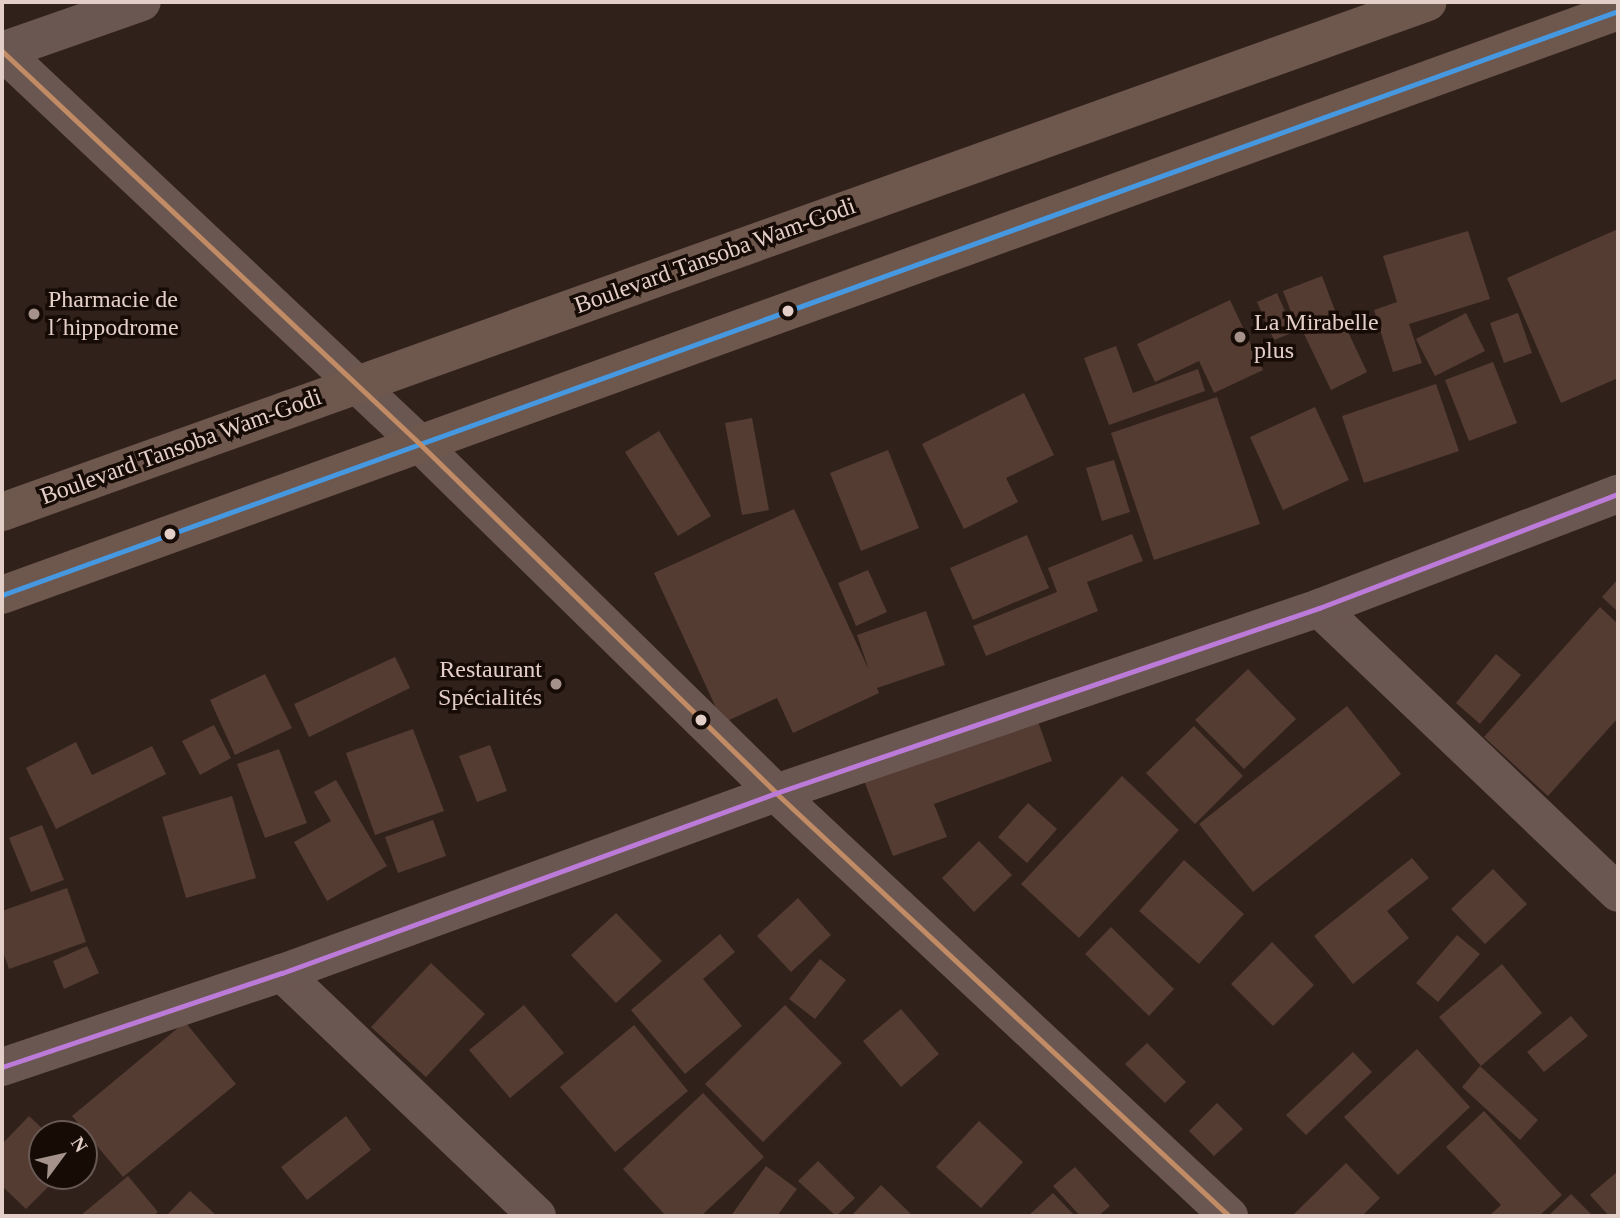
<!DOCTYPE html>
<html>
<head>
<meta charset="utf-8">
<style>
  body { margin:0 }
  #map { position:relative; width:1620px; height:1218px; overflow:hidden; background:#30211b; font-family:"Times New Roman",serif }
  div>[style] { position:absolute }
  .building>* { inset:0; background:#543c32 }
  .minor>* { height:38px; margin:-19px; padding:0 19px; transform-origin:19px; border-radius:19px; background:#6b5751 }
  .primary>* { height:38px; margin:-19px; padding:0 19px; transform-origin:19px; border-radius:19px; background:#6e574d }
  .bus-1>* { height:5px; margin:-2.5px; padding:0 2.5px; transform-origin:2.5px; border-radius:2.5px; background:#4699e1 }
  .bus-2>* { height:5px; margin:-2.5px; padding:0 2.5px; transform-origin:2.5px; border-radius:2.5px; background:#c18c65 }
  .bus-3>* { height:5px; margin:-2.5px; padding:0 2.5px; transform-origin:2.5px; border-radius:2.5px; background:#bd7bd9 }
  .dots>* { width:19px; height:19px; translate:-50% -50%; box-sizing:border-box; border:4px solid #170b06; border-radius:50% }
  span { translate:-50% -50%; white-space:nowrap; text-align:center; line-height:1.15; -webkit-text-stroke:7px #170b06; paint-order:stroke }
  .street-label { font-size:24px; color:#e3cfc8 }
  .poi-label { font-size:24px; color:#e3cfc8 }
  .left { translate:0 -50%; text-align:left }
  .right { translate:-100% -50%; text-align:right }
  .frame { position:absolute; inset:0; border:4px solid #e3cfc8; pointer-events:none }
  .north { position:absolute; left:28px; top:1120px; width:70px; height:70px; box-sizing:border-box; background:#170b06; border:2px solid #695954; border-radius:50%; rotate:57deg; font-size:19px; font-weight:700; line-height:28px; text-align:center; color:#e3cfc8 }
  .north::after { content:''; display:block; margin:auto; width:24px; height:32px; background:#a4928b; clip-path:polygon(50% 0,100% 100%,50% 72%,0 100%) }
</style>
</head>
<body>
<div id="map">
  <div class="building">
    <i style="clip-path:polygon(1618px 229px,1618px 378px,1561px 403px,1507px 278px)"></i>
    <i style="clip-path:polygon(1468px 231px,1490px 299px,1409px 324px,1422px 363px,1393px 372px,1374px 310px,1397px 302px,1383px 256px)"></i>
    <i style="clip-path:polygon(1322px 276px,1337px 316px,1298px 330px,1283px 291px)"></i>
    <i style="clip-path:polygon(1277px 293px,1294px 332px,1274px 340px,1257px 302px)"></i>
    <i style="clip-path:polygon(1230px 300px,1263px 370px,1214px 393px,1199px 361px,1155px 382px,1137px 344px)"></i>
    <i style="clip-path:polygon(1466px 313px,1485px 351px,1435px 376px,1416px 339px)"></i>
    <i style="clip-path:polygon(1518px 313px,1532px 353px,1504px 363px,1490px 323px)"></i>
    <i style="clip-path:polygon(1341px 317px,1367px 372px,1331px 390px,1304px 334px)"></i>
    <i style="clip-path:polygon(1116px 346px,1133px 393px,1198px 369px,1205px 391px,1109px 425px,1084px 358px)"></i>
    <i style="clip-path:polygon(1493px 362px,1517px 423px,1469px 441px,1445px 380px)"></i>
    <i style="clip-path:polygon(1436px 384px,1459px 451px,1364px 483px,1342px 416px)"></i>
    <i style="clip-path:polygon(1024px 393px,1054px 455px,1006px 478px,1018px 502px,964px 529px,922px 444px)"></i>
    <i style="clip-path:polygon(1217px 397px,1260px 524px,1154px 560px,1111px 433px)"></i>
    <i style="clip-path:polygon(1315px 407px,1349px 480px,1283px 510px,1250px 437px)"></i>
    <i style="clip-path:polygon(752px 418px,769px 510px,742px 515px,725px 423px)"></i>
    <i style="clip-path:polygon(659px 431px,711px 516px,678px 536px,625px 452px)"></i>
    <i style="clip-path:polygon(888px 450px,919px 528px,861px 551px,830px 473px)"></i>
    <i style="clip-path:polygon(1114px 460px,1130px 512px,1102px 521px,1086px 468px)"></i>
    <i style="clip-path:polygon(794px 509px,869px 670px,857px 635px,926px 611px,945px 665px,877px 688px,879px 693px,793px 733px,777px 698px,723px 723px,654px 573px)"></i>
    <i style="clip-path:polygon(1132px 534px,1143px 561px,1087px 582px,1098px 611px,986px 656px,973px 626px,1057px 592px,1048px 568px)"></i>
    <i style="clip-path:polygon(1027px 535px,1049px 588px,973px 620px,950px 568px)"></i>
    <i style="clip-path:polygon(868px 570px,887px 612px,856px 626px,838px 583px)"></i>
    <i style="clip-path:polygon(1618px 579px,1618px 612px,1602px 597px)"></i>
    <i style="clip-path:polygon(1600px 607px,1618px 624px,1618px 718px,1548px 796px,1484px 737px)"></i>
    <i style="clip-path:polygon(1496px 654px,1521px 675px,1480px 724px,1456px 703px)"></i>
    <i style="clip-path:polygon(395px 657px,410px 688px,309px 737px,294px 704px)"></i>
    <i style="clip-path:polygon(1248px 669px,1296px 719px,1244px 769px,1195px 720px)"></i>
    <i style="clip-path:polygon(265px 674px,292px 728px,235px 755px,210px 700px)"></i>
    <i style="clip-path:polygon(1347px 706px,1401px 774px,1253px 892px,1199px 824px)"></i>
    <i style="clip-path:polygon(1034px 710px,1052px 761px,934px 804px,947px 837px,893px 856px,861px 773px)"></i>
    <i style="clip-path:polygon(214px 725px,231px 758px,200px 775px,182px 741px)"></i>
    <i style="clip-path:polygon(1194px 726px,1243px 776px,1195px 824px,1146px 773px)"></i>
    <i style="clip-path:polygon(413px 729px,444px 811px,375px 835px,346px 753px)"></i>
    <i style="clip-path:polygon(76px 742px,92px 775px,152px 746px,166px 774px,56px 829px,26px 768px)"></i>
    <i style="clip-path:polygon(490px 745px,507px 791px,477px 802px,459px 756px)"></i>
    <i style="clip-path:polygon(279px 749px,307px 823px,265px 838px,237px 764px)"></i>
    <i style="clip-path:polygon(1122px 776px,1179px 830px,1079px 938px,1021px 884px)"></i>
    <i style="clip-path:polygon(336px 780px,387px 866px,327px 901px,294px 842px,331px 821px,314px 792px)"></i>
    <i style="clip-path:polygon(232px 796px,256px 878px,186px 898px,162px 817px)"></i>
    <i style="clip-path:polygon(1028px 803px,1057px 829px,1027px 863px,998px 837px)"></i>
    <i style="clip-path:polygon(433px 820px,446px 856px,398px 873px,385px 837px)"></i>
    <i style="clip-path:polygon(42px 825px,64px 880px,31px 892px,9px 838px)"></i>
    <i style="clip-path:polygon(979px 841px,1012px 875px,974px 912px,942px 878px)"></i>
    <i style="clip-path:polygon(1412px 858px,1429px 878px,1387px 911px,1409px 938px,1353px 984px,1314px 936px)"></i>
    <i style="clip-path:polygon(1184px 860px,1244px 914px,1199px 964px,1139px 911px)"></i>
    <i style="clip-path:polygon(1493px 869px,1527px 904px,1485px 944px,1451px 909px)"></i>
    <i style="clip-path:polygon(67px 888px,86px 942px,9px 969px,2px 949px,2px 911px)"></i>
    <i style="clip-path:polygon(798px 898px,831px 935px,791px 972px,757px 936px)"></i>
    <i style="clip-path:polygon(616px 913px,662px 961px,616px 1003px,571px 955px)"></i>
    <i style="clip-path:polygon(1111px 927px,1174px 989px,1149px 1016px,1085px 954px)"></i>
    <i style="clip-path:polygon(720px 934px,735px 952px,703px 979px,742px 1026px,685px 1074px,631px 1010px)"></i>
    <i style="clip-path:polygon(1457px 935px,1480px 954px,1438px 1002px,1416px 983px)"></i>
    <i style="clip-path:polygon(1272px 942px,1314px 985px,1273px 1026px,1231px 984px)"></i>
    <i style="clip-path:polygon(87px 946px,99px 973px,64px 989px,53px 961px)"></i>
    <i style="clip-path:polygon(820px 959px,846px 980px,815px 1019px,789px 999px)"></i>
    <i style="clip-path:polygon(431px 963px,485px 1014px,426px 1077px,371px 1027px)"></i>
    <i style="clip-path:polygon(1502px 964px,1542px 1013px,1481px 1066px,1439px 1017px)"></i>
    <i style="clip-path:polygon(524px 1005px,564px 1053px,510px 1098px,469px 1050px)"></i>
    <i style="clip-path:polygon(785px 1005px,842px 1063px,763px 1142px,705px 1084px)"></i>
    <i style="clip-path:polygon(901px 1009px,939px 1054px,901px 1087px,863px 1041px)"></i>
    <i style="clip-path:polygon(1571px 1016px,1588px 1036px,1544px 1072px,1527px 1052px)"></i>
    <i style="clip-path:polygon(185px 1022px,236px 1084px,123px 1177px,72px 1116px)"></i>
    <i style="clip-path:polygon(634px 1025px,688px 1091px,615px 1152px,560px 1087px)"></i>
    <i style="clip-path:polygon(1147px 1043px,1186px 1082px,1165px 1103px,1125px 1064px)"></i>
    <i style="clip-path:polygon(1417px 1049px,1470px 1107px,1398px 1175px,1344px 1117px)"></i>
    <i style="clip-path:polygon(1353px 1052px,1372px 1072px,1306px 1135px,1286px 1115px)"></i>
    <i style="clip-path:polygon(1480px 1066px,1538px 1120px,1520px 1140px,1462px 1087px)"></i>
    <i style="clip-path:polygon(703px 1093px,764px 1157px,701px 1216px,666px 1216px,623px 1169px)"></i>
    <i style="clip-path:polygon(1217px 1103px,1243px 1129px,1214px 1156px,1189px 1131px)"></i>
    <i style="clip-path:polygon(1484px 1111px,1562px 1195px,1539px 1216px,1489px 1216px,1501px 1205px,1446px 1147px)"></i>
    <i style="clip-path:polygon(29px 1116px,48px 1134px,42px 1134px,42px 1176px,59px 1176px,26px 1209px,2px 1186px,2px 1144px)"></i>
    <i style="clip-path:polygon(346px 1116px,371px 1150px,307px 1200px,281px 1167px)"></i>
    <i style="clip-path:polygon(979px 1121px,1023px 1162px,981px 1208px,936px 1167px)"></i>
    <i style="clip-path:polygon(818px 1161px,855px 1198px,836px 1216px,798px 1181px)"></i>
    <i style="clip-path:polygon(1346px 1163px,1380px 1198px,1362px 1216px,1292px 1216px)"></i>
    <i style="clip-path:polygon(766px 1166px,797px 1189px,777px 1216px,731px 1216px)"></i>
    <i style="clip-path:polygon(1075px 1167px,1110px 1206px,1098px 1216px,1080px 1216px,1053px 1186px)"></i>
    <i style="clip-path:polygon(1618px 1171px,1618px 1216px,1609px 1216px,1590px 1195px)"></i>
    <i style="clip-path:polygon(128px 1176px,158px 1212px,153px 1216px,80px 1216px)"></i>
    <i style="clip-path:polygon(881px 1185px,913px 1216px,851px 1216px)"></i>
    <i style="clip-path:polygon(190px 1191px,217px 1216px,166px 1216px)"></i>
    <i style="clip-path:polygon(1053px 1193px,1075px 1216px,1028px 1216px)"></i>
    <i style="clip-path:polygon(1571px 1194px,1593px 1216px,1548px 1216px)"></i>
  </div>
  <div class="minor">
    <i style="left:2px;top:51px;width:577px;rotate:43.24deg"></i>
    <i style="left:422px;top:446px;width:496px;rotate:44.4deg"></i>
    <i style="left:776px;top:793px;width:620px;rotate:43.04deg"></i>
    <i style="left:2px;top:51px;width:148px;rotate:-19.3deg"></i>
    <i style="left:1319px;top:608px;width:413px;rotate:43.6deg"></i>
    <i style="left:282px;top:973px;width:352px;rotate:43.6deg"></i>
    <i style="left:2px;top:1067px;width:295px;rotate:-18.6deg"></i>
    <i style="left:282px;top:973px;width:526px;rotate:-20.02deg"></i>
    <i style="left:776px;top:793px;width:574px;rotate:-18.81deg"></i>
    <i style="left:1319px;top:608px;width:320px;rotate:-20.9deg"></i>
  </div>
  <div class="primary">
    <i style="left:2px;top:512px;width:1514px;rotate:-19.68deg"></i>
    <i style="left:2px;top:595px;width:1718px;rotate:-19.87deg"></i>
  </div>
  <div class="bus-1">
    <i style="left:2px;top:595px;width:1718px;rotate:-19.87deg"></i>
  </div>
  <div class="bus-2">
    <i style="left:2px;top:51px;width:577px;rotate:43.24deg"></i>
    <i style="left:422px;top:446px;width:496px;rotate:44.4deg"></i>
    <i style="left:776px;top:793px;width:620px;rotate:43.04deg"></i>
  </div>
  <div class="bus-3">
    <i style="left:2px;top:1067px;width:295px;rotate:-18.6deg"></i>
    <i style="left:282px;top:973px;width:526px;rotate:-20.02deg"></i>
    <i style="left:776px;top:793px;width:574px;rotate:-18.81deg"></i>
    <i style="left:1319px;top:608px;width:320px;rotate:-20.9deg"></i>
  </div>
  <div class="dots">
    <i style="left:788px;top:311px;background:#e3cfc8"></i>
    <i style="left:34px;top:314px;background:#a4928b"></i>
    <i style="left:1240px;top:337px;background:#a4928b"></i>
    <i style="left:170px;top:534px;background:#e3cfc8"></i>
    <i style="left:556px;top:684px;background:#a4928b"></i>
    <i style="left:701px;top:720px;background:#e3cfc8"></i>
  </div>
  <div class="street-label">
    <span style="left:715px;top:256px;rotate:-20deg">Boulevard Tansoba Wam-Godi</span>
    <span style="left:181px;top:447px;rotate:-20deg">Boulevard Tansoba Wam-Godi</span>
  </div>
  <div class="poi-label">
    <span class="left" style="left:48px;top:314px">Pharmacie de<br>l´hippodrome</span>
    <span class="left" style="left:1254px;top:337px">La Mirabelle<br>plus</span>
    <span class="right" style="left:542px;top:684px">Restaurant<br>Spécialités</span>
  </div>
  <div class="frame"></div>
  <div class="north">N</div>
</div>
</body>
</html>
